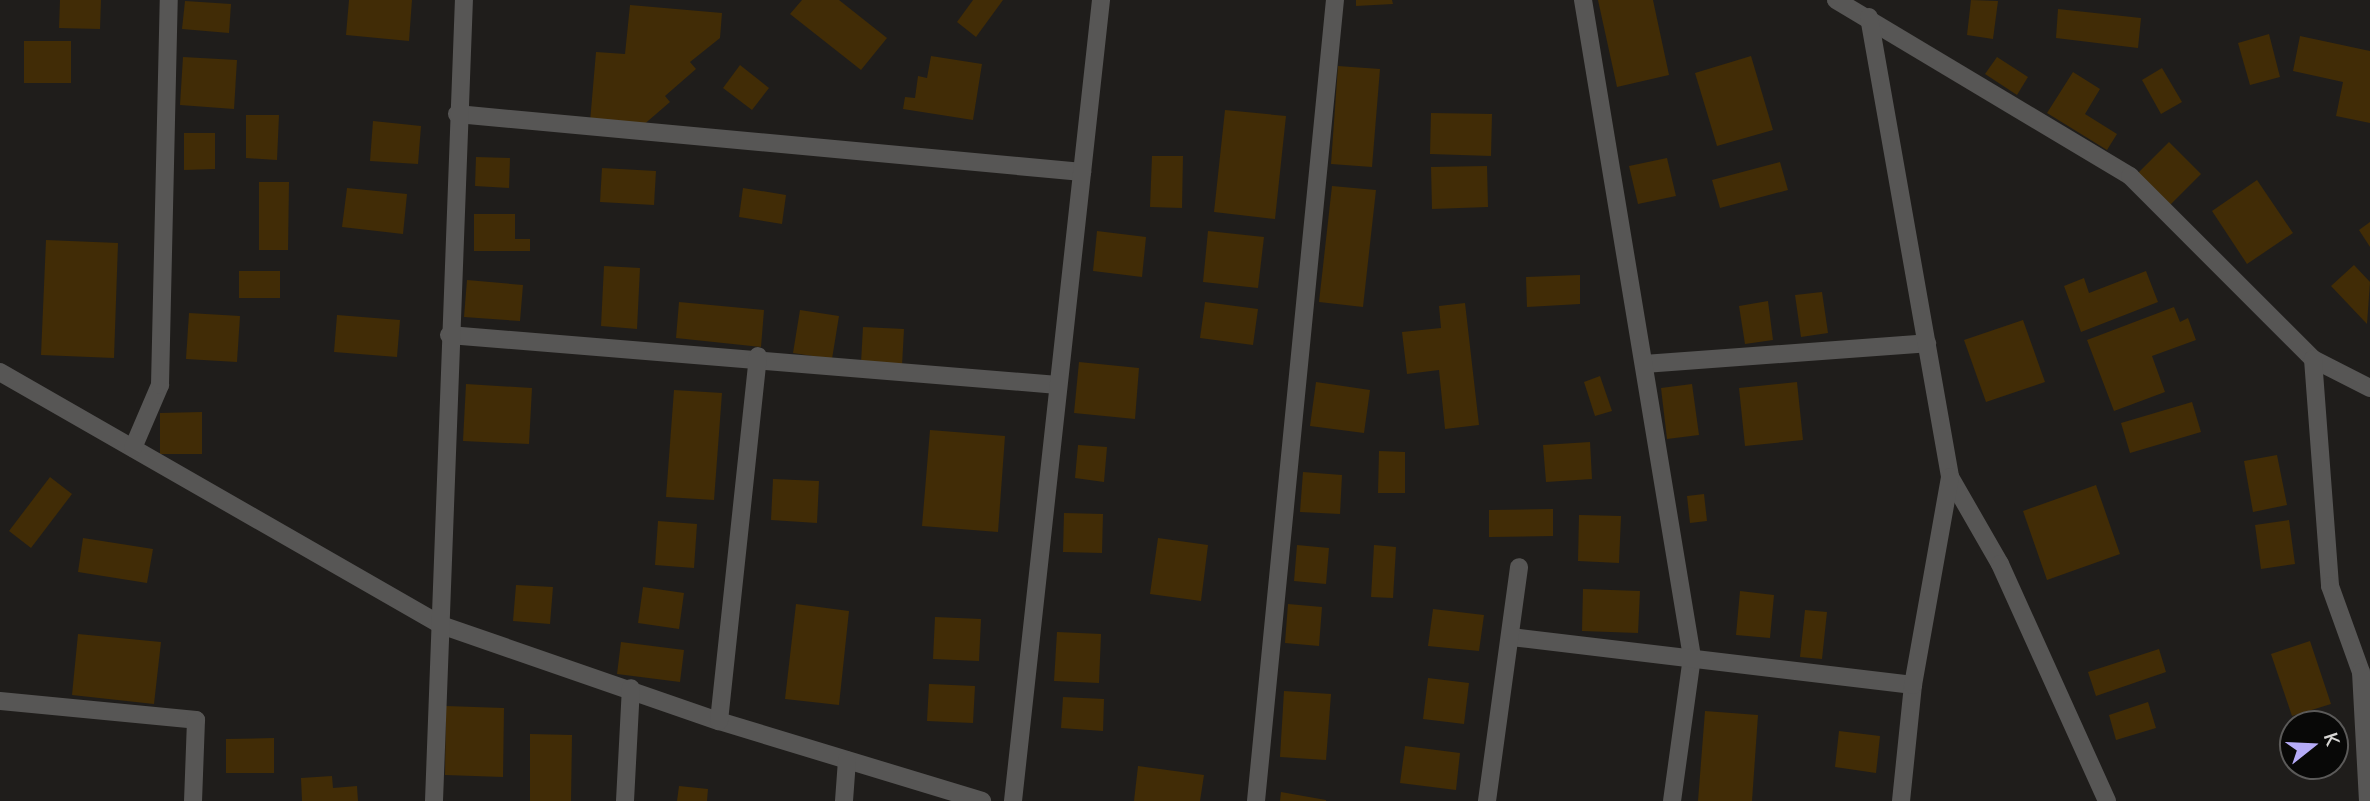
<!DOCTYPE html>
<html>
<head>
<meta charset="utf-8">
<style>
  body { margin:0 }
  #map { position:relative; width:2370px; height:801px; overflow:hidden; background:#1f1d1b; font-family:Manrope,sans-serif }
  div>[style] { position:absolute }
  .building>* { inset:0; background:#412c06 }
  .lane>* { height:18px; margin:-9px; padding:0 9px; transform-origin:9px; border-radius:9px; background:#575655 }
  .street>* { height:18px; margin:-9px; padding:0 9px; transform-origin:9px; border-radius:9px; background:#575655 }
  span { translate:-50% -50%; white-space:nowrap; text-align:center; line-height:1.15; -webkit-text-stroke:7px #080807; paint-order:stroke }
  .north { position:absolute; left:2279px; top:710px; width:70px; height:70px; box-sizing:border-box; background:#080807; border:2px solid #5b5a59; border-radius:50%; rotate:72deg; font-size:19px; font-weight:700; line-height:28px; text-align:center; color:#d7d6d4 }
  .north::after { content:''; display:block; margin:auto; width:24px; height:32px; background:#b6acf8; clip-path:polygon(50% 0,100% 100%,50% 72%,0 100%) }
</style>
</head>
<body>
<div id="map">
  <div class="building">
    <i style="clip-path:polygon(60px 0,101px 0,100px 29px,59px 28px)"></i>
    <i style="clip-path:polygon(349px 0,412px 0,409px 41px,346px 35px)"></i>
    <i style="clip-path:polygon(802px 0,839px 0,887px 38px,861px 70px,790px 14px)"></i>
    <i style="clip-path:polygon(973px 0,1003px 0,976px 37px,957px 22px)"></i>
    <i style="clip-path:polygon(1356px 0,1392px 0,1393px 4px,1356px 6px)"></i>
    <i style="clip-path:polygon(1598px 0,1653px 0,1669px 75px,1617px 87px)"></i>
    <i style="clip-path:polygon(1971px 0,1998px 1px,1993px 39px,1967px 35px)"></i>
    <i style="clip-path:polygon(185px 1px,231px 4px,229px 33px,182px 29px)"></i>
    <i style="clip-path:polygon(630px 5px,722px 13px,720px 38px,690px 62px,696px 69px,665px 96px,670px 102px,641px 127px,590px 122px,596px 52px,625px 54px)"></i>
    <i style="clip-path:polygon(2058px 9px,2141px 18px,2138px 48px,2056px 38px)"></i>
    <i style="clip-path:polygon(2269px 34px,2280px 77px,2250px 85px,2238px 43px)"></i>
    <i style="clip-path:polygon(2300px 36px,2370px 51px,2370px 123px,2336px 116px,2343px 82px,2293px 71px)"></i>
    <i style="clip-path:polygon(24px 41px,71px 41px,71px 83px,24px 83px)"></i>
    <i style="clip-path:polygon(931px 56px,982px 64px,973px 120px,903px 109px,905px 97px,915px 98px,918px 76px,927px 78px)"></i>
    <i style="clip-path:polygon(1751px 56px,1773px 130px,1717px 146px,1695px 73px)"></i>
    <i style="clip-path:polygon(183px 57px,237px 60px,234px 109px,180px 105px)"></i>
    <i style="clip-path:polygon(1997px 57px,2028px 77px,2017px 95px,1985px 74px)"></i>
    <i style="clip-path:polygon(740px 65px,769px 88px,752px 110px,723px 88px)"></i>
    <i style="clip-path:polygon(1338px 66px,1380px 69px,1372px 167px,1331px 164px)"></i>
    <i style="clip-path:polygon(2162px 68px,2182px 102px,2161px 114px,2142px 80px)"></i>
    <i style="clip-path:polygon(2073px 72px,2100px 89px,2085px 114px,2117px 134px,2107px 150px,2047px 113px)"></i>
    <i style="clip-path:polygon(1225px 110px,1286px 116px,1275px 219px,1214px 212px)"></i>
    <i style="clip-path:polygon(1431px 113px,1492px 114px,1491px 156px,1430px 154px)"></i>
    <i style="clip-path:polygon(246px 115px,279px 115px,277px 160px,246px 158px)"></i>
    <i style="clip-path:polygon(373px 121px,421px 126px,418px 164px,370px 161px)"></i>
    <i style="clip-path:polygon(184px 133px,215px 133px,215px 169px,184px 170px)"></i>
    <i style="clip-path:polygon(2169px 142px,2201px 174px,2169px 206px,2137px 174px)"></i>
    <i style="clip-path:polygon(1152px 156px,1183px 156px,1182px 208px,1150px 207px)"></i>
    <i style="clip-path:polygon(476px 157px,510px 158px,509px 188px,475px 186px)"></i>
    <i style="clip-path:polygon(1667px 158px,1676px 196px,1638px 204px,1629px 166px)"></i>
    <i style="clip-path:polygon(1780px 162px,1788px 190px,1720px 208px,1712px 180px)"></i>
    <i style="clip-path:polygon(1487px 166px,1488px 207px,1432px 209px,1431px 167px)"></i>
    <i style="clip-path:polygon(602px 168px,656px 171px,654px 205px,600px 202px)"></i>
    <i style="clip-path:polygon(2257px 180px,2293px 233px,2247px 264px,2212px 211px)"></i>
    <i style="clip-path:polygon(259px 182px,289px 182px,288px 250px,259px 250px)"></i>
    <i style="clip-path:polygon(1332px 186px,1376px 190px,1363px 307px,1319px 302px)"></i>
    <i style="clip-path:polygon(347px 188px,407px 194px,403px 234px,342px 227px)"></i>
    <i style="clip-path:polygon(743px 188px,786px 195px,782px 224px,739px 217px)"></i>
    <i style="clip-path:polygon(474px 214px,515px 214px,515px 239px,530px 239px,530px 251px,474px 251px)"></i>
    <i style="clip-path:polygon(2370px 222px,2370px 247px,2359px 230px)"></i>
    <i style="clip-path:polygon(1097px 231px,1146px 237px,1142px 277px,1093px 271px)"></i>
    <i style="clip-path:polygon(1208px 231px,1264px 237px,1258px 288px,1203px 282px)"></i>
    <i style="clip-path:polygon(46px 240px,118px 243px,114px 358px,41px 355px)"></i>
    <i style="clip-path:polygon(2354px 265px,2370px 282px,2367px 324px,2331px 286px)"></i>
    <i style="clip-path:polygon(604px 266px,640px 268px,637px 329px,601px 326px)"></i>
    <i style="clip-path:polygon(239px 271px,280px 271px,280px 298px,239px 298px)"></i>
    <i style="clip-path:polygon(2146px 271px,2158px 302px,2081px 332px,2064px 286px,2084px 278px,2089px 293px)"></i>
    <i style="clip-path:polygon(1580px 275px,1580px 304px,1527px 307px,1526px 277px)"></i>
    <i style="clip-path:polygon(467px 280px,523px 285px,520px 321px,464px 317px)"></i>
    <i style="clip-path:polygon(1822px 292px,1828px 333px,1801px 337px,1795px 295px)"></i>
    <i style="clip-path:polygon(1768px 301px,1773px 340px,1745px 344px,1739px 306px)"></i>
    <i style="clip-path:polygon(679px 302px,764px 310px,761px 347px,676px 338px)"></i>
    <i style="clip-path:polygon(1205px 302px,1258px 309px,1253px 345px,1200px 338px)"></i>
    <i style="clip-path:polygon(1465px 303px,1479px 425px,1445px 429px,1439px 370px,1407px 374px,1402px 332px,1441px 328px,1439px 306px)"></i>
    <i style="clip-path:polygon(2174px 307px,2180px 322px,2188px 318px,2196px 340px,2152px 356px,2165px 392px,2114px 411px,2087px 340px)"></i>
    <i style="clip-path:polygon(800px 310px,839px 316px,832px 359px,793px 353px)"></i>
    <i style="clip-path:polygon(189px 313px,240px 316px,237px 362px,186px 359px)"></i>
    <i style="clip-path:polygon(337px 315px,400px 320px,397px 357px,334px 352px)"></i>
    <i style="clip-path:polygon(2023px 320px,2045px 382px,1986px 402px,1964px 340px)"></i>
    <i style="clip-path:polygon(863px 327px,904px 329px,902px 366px,861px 363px)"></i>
    <i style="clip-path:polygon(1079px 362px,1139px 368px,1135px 419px,1074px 413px)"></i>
    <i style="clip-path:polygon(1600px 376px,1612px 411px,1595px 416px,1584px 382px)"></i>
    <i style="clip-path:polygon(1316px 382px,1370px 390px,1364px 433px,1310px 426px)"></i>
    <i style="clip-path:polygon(1797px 382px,1803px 440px,1745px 446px,1739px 388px)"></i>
    <i style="clip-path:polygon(466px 384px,532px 388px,529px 444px,463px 441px)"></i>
    <i style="clip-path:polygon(1692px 384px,1699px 435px,1667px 439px,1661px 388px)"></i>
    <i style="clip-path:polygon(674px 390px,722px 393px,714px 500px,666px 497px)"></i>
    <i style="clip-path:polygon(2192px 402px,2201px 432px,2130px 453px,2121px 423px)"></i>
    <i style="clip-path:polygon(202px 412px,202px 454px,160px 454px,160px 413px)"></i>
    <i style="clip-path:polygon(930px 430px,1005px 436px,998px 532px,922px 526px)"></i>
    <i style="clip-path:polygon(1590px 442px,1592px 479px,1546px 482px,1543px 445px)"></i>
    <i style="clip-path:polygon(1078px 445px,1107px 447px,1104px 482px,1075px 478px)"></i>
    <i style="clip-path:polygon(1379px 451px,1405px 452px,1405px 493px,1378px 493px)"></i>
    <i style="clip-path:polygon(2277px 455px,2287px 505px,2253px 512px,2244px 461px)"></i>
    <i style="clip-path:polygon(1303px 472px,1342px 475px,1340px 514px,1300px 512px)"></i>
    <i style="clip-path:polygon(50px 477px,72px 494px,31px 548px,9px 531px)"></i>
    <i style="clip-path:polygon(773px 479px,819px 481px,817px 523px,771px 520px)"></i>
    <i style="clip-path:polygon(2096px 485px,2120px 554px,2047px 580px,2023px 511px)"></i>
    <i style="clip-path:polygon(1704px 494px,1707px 521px,1690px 523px,1687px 496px)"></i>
    <i style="clip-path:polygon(1553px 509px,1553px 536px,1489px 537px,1489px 510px)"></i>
    <i style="clip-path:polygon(1064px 513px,1103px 514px,1102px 553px,1063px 552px)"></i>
    <i style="clip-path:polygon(1579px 515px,1621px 516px,1619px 563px,1578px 561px)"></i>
    <i style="clip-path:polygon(2289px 520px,2295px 564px,2261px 569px,2255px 525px)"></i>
    <i style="clip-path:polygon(658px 521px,697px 524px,694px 568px,655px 565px)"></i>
    <i style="clip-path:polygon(83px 538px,153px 549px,147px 583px,78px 572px)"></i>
    <i style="clip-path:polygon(1158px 538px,1208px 545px,1201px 601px,1150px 594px)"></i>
    <i style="clip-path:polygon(1297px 545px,1329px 548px,1326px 584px,1294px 581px)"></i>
    <i style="clip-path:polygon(1374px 545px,1396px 547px,1393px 598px,1371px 597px)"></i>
    <i style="clip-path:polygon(516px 585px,553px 587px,550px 624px,513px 621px)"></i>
    <i style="clip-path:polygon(643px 587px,684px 593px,679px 629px,638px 623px)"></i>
    <i style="clip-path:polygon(1583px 589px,1640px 591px,1638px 633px,1582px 631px)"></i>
    <i style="clip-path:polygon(1740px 591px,1774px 595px,1770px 638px,1736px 635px)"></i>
    <i style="clip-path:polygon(796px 604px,849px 611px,839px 705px,785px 699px)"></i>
    <i style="clip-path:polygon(1288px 604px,1322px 607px,1319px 646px,1285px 643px)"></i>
    <i style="clip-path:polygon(1433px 609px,1484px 615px,1479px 651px,1428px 646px)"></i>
    <i style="clip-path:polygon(1805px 610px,1827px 612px,1822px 659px,1800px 657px)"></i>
    <i style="clip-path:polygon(935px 617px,981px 619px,979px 661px,933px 659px)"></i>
    <i style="clip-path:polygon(1057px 632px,1101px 634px,1099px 683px,1054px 681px)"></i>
    <i style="clip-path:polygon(78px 634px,161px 642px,154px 704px,72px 695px)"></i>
    <i style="clip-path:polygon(2310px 641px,2331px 704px,2292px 716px,2271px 654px)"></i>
    <i style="clip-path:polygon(621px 642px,684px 650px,680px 682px,617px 674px)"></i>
    <i style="clip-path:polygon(2159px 649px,2166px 672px,2096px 696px,2088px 672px)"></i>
    <i style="clip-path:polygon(1428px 678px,1469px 683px,1464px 724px,1423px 719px)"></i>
    <i style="clip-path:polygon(929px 684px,975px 686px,973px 723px,927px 721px)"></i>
    <i style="clip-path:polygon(1284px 691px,1331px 694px,1326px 760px,1280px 757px)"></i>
    <i style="clip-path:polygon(1063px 697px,1104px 699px,1103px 731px,1061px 728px)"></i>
    <i style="clip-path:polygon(2148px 702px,2156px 728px,2116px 740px,2109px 715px)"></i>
    <i style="clip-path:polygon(446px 706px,504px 708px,503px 777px,445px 775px)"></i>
    <i style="clip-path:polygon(1705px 711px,1758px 715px,1752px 801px,1698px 801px)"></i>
    <i style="clip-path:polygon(1839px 731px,1880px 736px,1876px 773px,1835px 767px)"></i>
    <i style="clip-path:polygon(530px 734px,572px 735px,571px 801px,530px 801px)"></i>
    <i style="clip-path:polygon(274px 738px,274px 773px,226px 773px,226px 739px)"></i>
    <i style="clip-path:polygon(1405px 746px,1460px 753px,1456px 790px,1400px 783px)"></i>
    <i style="clip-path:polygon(1138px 766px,1204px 775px,1200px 801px,1134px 801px)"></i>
    <i style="clip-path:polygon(332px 776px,333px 788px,357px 786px,358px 801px,302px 801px,301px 778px)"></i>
    <i style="clip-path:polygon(679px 786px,708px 789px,707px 801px,677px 801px)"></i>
    <i style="clip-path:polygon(1281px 792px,1326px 800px,1326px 801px,1280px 801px)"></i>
  </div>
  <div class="lane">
    <i style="left:1644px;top:364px;width:284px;rotate:-4.2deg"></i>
  </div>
  <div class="street">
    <i style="left:1583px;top:0;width:666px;rotate:80.58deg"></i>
    <i style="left:1692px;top:657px;width:145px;rotate:97.9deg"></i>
    <i style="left:1836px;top:0;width:343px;rotate:30.9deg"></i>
    <i style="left:2130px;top:176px;width:259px;rotate:45deg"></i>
    <i style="left:2313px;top:359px;width:64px;rotate:27deg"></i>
    <i style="left:1869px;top:17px;width:467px;rotate:80deg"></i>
    <i style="left:1950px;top:477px;width:100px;rotate:60.1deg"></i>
    <i style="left:2000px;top:564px;width:260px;rotate:65.7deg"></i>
    <i style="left:457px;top:114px;width:628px;rotate:5.3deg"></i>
    <i style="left:449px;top:335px;width:611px;rotate:4.69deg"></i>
    <i style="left:2313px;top:359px;width:228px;rotate:85.7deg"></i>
    <i style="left:2330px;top:586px;width:91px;rotate:70.2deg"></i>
    <i style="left:2361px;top:672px;width:129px;rotate:86.9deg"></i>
    <i style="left:0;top:372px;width:508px;rotate:29.84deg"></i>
    <i style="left:441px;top:625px;width:294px;rotate:19.1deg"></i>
    <i style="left:719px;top:721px;width:275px;rotate:16.9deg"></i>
    <i style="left:133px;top:448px;width:69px;rotate:-66.8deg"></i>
    <i style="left:160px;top:385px;width:385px;rotate:-88.7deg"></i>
    <i style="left:1511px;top:637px;width:405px;rotate:6.8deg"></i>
    <i style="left:0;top:701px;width:197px;rotate:5.5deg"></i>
    <i style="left:196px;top:720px;width:81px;rotate:92.1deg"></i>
    <i style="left:719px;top:721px;width:367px;rotate:-83.9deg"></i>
    <i style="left:434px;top:801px;width:802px;rotate:-87.86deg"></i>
    <i style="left:625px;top:801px;width:113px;rotate:-87deg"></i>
    <i style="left:844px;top:801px;width:41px;rotate:-85.8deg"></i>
    <i style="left:1013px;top:801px;width:806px;rotate:-83.73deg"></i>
    <i style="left:1256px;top:801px;width:805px;rotate:-84.37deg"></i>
    <i style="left:1487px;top:801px;width:236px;rotate:-82.2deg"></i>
    <i style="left:1901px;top:801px;width:117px;rotate:-84.1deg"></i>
    <i style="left:1913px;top:685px;width:211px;rotate:-79.9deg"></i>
  </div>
  <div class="north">K</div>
</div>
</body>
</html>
